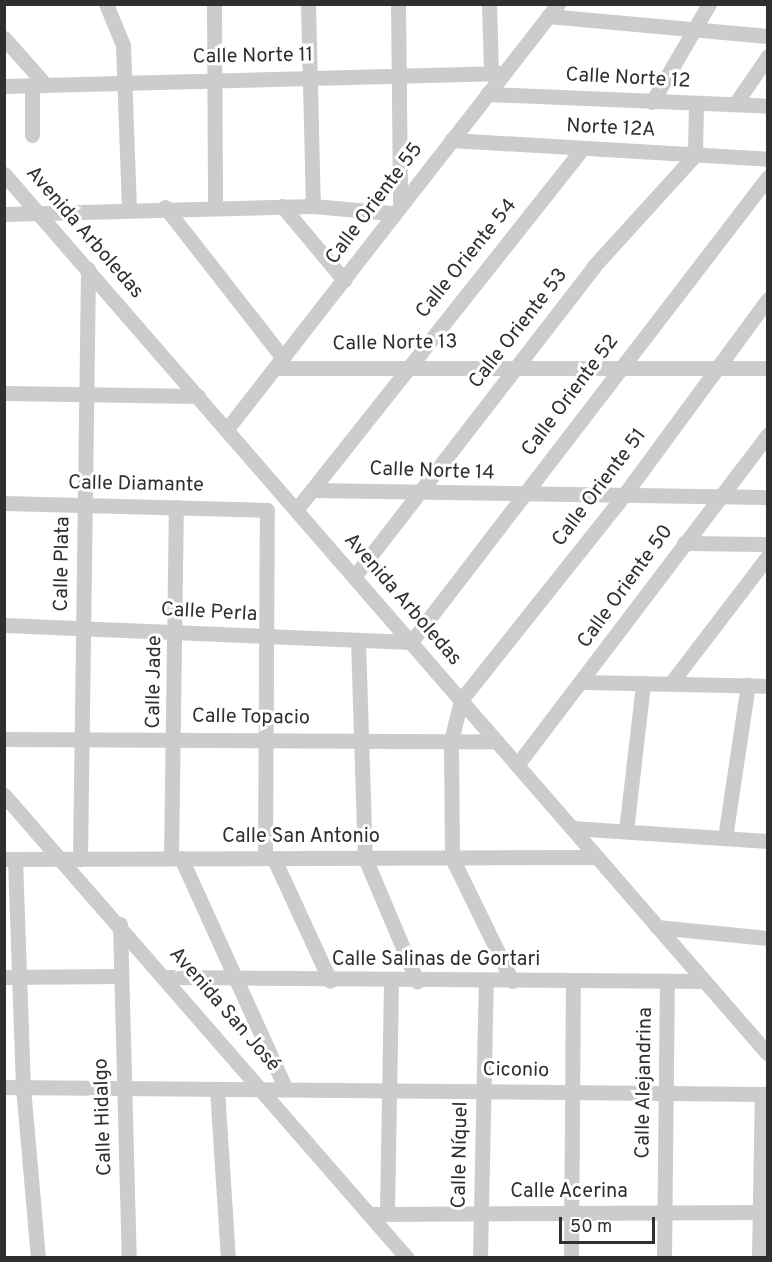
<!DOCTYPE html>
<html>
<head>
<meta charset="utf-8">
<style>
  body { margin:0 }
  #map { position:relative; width:772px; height:1262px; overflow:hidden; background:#fff; font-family:Overpass,sans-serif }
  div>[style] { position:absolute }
  .street>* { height:15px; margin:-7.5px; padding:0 7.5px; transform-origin:7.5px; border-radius:7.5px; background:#ccc }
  span { translate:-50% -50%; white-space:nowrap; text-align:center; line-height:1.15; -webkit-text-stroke:6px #fff; paint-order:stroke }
  .street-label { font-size:20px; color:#2f2f2f }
  .frame { position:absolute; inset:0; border:6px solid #2f2f2f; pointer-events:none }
  .scale { position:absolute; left:559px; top:1217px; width:96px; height:27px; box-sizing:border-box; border:3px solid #2f2f2f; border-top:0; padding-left:8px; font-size:18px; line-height:21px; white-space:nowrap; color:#2f2f2f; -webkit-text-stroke:4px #fff; paint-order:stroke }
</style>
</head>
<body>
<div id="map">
  <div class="street">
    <i style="left:106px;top:4px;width:44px;rotate:67.5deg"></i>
    <i style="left:123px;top:45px;width:163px;rotate:87.9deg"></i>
    <i style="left:214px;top:4px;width:203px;rotate:89.7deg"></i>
    <i style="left:308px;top:4px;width:202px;rotate:88.6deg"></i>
    <i style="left:398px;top:4px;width:199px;rotate:89.4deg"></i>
    <i style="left:489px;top:4px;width:69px;rotate:88.3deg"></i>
    <i style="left:548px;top:16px;width:221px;rotate:5.2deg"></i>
    <i style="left:4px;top:38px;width:59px;rotate:48.4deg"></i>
    <i style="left:32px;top:84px;width:51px;rotate:90deg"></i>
    <i style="left:4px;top:86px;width:500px;rotate:-1.49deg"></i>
    <i style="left:487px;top:94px;width:281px;rotate:2.4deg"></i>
    <i style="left:652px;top:102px;width:113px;rotate:-59.8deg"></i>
    <i style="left:735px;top:104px;width:58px;rotate:-55.5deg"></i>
    <i style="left:451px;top:140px;width:318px;rotate:3.4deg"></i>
    <i style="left:4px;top:174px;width:1165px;rotate:49.04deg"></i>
    <i style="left:282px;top:206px;width:97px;rotate:50deg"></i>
    <i style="left:165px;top:207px;width:192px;rotate:52deg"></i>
    <i style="left:4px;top:214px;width:309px;rotate:-1.5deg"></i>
    <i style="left:313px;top:206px;width:78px;rotate:5.1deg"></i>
    <i style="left:275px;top:368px;width:493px"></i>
    <i style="left:4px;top:393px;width:194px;rotate:0.9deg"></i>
    <i style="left:227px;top:429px;width:539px;rotate:-52.09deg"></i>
    <i style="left:312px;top:490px;width:456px;rotate:0.9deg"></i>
    <i style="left:4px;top:503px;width:263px;rotate:1.5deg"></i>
    <i style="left:296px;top:510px;width:462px;rotate:-51.6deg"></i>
    <i style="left:684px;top:543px;width:84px;rotate:0.7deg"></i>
    <i style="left:354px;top:577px;width:393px;rotate:-52.3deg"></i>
    <i style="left:594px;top:266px;width:150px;rotate:-47.7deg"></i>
    <i style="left:695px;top:155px;width:51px;rotate:-88.9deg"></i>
    <i style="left:4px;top:625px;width:407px;rotate:2.4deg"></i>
    <i style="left:411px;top:642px;width:586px;rotate:-52.49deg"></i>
    <i style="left:358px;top:640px;width:218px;rotate:88.2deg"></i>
    <i style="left:365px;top:858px;width:134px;rotate:67.1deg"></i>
    <i style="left:583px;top:682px;width:185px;rotate:1.2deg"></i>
    <i style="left:671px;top:683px;width:160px;rotate:-52.6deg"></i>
    <i style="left:4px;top:739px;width:493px;rotate:0.3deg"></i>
    <i style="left:517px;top:765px;width:415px;rotate:-52.8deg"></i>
    <i style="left:4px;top:795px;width:614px;rotate:48.96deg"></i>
    <i style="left:572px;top:828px;width:196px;rotate:3.8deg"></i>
    <i style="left:626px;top:831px;width:149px;rotate:-83.4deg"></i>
    <i style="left:725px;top:838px;width:155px;rotate:-81.5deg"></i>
    <i style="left:171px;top:858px;width:351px;rotate:-89.2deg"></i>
    <i style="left:181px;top:858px;width:254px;rotate:65.6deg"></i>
    <i style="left:265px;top:858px;width:348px;rotate:-89.7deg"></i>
    <i style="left:4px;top:859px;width:593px;rotate:-0.19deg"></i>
    <i style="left:15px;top:859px;width:228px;rotate:88deg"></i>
    <i style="left:23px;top:1087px;width:172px;rotate:85deg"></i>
    <i style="left:80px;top:859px;width:590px;rotate:-89.22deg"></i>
    <i style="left:274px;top:859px;width:134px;rotate:65.3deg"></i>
    <i style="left:120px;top:924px;width:334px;rotate:88.5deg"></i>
    <i style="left:657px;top:927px;width:112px;rotate:5.7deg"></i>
    <i style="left:4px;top:977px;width:116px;rotate:-0.5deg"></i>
    <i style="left:168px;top:977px;width:536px;rotate:0.43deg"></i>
    <i style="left:512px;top:981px;width:137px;rotate:-116deg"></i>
    <i style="left:452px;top:858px;width:117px;rotate:-90.5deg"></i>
    <i style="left:451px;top:741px;width:42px;rotate:-76.3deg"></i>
    <i style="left:461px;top:700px;width:262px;rotate:-51.5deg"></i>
    <i style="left:624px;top:495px;width:243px;rotate:-53.7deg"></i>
    <i style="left:4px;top:1087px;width:764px;rotate:0.52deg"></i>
    <i style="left:217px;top:1089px;width:169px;rotate:86.3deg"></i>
    <i style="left:387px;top:1212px;width:231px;rotate:-89deg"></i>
    <i style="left:370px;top:1214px;width:398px;rotate:-0.3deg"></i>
    <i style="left:480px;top:1258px;width:277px;rotate:-88.8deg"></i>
    <i style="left:571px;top:1258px;width:277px;rotate:-89.6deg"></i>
    <i style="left:664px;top:1258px;width:277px;rotate:-89.4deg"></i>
    <i style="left:759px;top:1258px;width:164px;rotate:-89deg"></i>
  </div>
  <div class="street-label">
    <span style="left:253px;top:57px;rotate:-1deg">Calle Norte 11</span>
    <span style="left:628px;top:79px;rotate:3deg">Calle Norte 12</span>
    <span style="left:611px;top:129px;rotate:3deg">Norte 12A</span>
    <span style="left:375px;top:204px;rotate:-53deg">Calle Oriente 55</span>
    <span style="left:84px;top:233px;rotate:49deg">Avenida Arboledas</span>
    <span style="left:467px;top:259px;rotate:-51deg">Calle Oriente 54</span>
    <span style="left:519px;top:329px;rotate:-52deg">Calle Oriente 53</span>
    <span style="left:395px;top:344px;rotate:-1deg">Calle Norte 13</span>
    <span style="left:571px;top:396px;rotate:-53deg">Calle Oriente 52</span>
    <span style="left:432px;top:472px;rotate:2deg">Calle Norte 14</span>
    <span style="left:136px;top:485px;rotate:1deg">Calle Diamante</span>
    <span style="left:600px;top:488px;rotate:-53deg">Calle Oriente 51</span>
    <span style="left:63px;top:564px;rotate:-89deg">Calle Plata</span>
    <span style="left:626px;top:587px;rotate:-54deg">Calle Oriente 50</span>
    <span style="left:402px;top:600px;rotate:49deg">Avenida Arboledas</span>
    <span style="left:209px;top:613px;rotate:3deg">Calle Perla</span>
    <span style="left:155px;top:682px;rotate:-89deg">Calle Jade</span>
    <span style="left:251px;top:718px;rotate:1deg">Calle Topacio</span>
    <span style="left:301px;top:837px">Calle San Antonio</span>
    <span style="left:436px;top:960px">Calle Salinas de Gortari</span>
    <span style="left:224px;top:1010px;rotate:49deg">Avenida San José</span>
    <span style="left:516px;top:1071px;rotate:1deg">Ciconio</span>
    <span style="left:645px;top:1083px;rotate:-89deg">Calle Alejandrina</span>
    <span style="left:104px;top:1117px;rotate:-92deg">Calle Hidalgo</span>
    <span style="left:461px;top:1155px;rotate:-89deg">Calle Níquel</span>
    <span style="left:569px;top:1192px">Calle Acerina</span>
  </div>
  <div class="frame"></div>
  <div class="scale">50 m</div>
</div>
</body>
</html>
